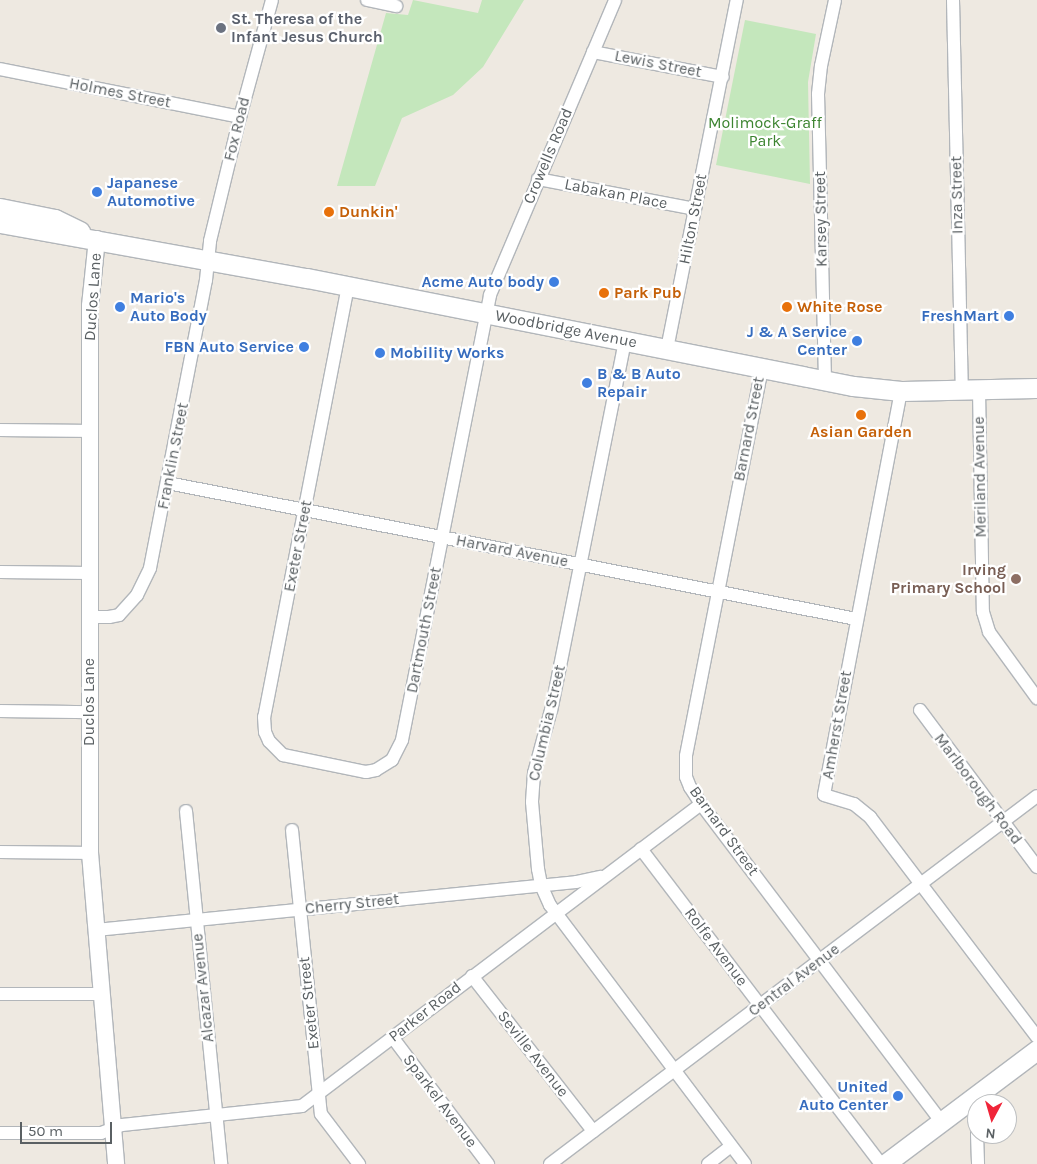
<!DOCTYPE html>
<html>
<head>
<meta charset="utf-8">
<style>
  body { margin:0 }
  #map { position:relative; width:1037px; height:1164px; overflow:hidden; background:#eee9e1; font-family:Karla,sans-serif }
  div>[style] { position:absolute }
  .green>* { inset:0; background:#c4e7bc }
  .roads { filter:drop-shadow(1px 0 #b2b6ba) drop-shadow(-1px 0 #b2b6ba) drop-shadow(0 1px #b2b6ba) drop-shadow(0 -1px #b2b6ba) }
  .minor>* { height:12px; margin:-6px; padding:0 6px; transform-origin:6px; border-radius:6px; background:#fff }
  .tertiary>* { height:16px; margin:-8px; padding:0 8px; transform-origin:8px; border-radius:8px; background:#fff }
  .secondary>* { height:19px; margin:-9.5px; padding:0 9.5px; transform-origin:9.5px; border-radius:9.5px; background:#fff }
  .dots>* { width:14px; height:14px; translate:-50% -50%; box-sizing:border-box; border:2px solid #fff; border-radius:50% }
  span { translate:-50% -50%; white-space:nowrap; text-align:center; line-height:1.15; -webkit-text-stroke:4.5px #fff; paint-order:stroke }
  .worship-label { font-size:16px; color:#5b616d; font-weight:700 }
  .left { translate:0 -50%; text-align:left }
  .street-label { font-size:16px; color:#5a6063 }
  .park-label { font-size:16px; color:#3c8430 }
  .shop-label { font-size:16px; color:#366cbe; font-weight:700 }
  .right { translate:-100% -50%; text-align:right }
  .food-label { font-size:16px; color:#c56008; font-weight:700 }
  .education-label { font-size:16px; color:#785e54; font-weight:700 }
  .north { position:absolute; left:967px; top:1094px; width:50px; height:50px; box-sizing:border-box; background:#fff; border:1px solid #bdbfc1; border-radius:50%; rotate:186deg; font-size:14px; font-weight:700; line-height:20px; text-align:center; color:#5a6063 }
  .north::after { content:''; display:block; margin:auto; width:18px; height:22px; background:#f02539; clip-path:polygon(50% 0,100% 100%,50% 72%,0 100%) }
  .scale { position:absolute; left:20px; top:1122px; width:92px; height:22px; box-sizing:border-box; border:2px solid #5a6063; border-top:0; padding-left:6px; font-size:15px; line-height:18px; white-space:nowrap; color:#5a6063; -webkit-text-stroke:4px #fff; paint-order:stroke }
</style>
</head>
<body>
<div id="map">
  <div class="green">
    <i style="clip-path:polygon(413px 0,478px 13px,482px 0,524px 0,483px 67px,453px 95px,402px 118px,375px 186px,337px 186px,386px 13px,408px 15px)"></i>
    <i style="clip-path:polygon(745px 20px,816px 34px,808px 82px,810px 184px,716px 165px)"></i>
  </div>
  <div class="roads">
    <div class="minor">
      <i style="left:367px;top:0;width:30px;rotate:12deg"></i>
      <i style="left:953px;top:0;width:390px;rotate:88.7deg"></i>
      <i style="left:593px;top:52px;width:132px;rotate:10.9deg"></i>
      <i style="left:0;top:69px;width:245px;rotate:11.3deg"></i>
      <i style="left:538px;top:179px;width:160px;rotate:10.8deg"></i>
      <i style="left:348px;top:286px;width:439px;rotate:101deg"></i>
      <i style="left:264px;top:717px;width:15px;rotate:86deg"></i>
      <i style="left:265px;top:732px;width:10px;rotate:66deg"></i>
      <i style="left:269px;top:741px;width:20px;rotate:45deg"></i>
      <i style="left:283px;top:755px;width:85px;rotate:11.6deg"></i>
      <i style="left:366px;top:772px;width:10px;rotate:-11deg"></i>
      <i style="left:376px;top:770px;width:19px;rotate:-32deg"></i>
      <i style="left:392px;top:760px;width:22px;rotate:-63deg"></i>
      <i style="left:402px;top:740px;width:454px;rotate:-78.8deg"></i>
      <i style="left:490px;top:295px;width:320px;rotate:-67deg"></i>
      <i style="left:625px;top:341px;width:376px;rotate:101.3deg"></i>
      <i style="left:551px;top:710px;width:65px;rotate:105.1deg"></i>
      <i style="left:534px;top:773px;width:29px;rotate:94deg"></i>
      <i style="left:532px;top:802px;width:67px;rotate:84.9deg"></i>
      <i style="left:538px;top:869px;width:16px;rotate:79deg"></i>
      <i style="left:541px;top:885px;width:22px;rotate:66deg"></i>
      <i style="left:550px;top:905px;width:324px;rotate:53deg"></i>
      <i style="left:667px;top:349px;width:356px;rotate:-78.7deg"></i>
      <i style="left:762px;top:368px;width:395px;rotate:101.1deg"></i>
      <i style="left:686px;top:756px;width:21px;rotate:90deg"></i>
      <i style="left:686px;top:777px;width:11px;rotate:68deg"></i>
      <i style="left:690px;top:787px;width:20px;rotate:57deg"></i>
      <i style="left:701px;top:804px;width:398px;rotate:52.9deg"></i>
      <i style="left:825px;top:380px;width:286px;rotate:-91.4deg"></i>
      <i style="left:818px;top:94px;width:28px;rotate:-84deg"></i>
      <i style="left:821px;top:66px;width:67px;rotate:-78deg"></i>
      <i style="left:979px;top:390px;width:222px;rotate:89deg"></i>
      <i style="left:983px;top:612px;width:21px;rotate:73deg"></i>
      <i style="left:989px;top:632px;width:82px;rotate:54deg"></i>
      <i style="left:901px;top:391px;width:411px;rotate:100.8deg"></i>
      <i style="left:824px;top:795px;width:31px;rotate:17deg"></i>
      <i style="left:854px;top:804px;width:21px;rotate:39deg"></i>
      <i style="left:870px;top:817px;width:276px;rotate:52.8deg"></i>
      <i style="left:0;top:430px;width:89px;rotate:0.6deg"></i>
      <i style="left:168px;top:483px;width:701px;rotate:11.18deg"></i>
      <i style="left:0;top:572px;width:90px;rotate:0.6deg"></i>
      <i style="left:89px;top:617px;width:20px"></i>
      <i style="left:109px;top:617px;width:10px;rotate:-11deg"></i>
      <i style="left:119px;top:615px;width:27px;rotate:-48deg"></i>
      <i style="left:137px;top:595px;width:30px;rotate:-64deg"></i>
      <i style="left:150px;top:568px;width:293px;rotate:-79deg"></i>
      <i style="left:206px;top:280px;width:39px;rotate:-84deg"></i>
      <i style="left:210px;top:241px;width:128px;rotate:-76.4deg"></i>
      <i style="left:240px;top:117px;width:121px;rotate:-74.7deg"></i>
      <i style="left:920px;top:710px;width:196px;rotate:53.3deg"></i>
      <i style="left:0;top:711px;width:88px;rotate:0.7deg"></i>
      <i style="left:186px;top:811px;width:355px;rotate:84.3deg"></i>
      <i style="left:292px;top:830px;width:285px;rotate:84.2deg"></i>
      <i style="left:321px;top:1114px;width:63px;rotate:52.8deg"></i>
      <i style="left:641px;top:849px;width:396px;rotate:52.7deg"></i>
      <i style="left:0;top:852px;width:90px;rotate:0.6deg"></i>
      <i style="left:96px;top:930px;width:482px;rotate:-5.7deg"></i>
      <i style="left:576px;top:882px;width:25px;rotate:-12deg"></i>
      <i style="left:472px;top:976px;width:197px;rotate:52deg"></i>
      <i style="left:0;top:994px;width:101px"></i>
      <i style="left:393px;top:1038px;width:158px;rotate:53deg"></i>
      <i style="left:977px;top:1094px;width:22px;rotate:90deg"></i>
      <i style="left:0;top:1133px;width:101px"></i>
      <i style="left:101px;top:1133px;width:22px;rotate:-21deg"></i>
      <i style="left:122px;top:1125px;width:181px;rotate:-6deg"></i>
      <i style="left:302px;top:1106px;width:500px;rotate:-37.12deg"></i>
      <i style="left:977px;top:1134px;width:30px;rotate:88deg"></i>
      <i style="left:550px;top:1164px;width:610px;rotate:-37.08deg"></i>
      <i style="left:708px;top:1164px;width:29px;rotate:-38deg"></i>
    </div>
    <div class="tertiary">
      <i style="left:97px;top:239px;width:67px;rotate:96deg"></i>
      <i style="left:90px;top:306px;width:547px;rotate:90deg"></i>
      <i style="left:90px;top:853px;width:312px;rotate:85.2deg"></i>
    </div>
    <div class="secondary">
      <i style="left:0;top:208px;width:56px;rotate:11.3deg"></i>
      <i style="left:55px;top:219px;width:28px;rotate:26deg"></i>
      <i style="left:0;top:223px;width:312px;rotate:10.2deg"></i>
      <i style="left:307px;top:278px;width:557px;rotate:11.19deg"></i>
      <i style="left:853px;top:386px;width:48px;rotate:5.9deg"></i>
      <i style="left:901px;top:391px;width:136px;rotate:-1.3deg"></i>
      <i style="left:885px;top:1164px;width:190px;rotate:-36.9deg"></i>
    </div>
  </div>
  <div class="dots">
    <i style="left:221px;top:28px;background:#6b7280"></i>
    <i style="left:97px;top:192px;background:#3f7fe0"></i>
    <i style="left:329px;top:212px;background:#e8710a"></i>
    <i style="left:554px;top:282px;background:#3f7fe0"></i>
    <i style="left:604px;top:293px;background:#e8710a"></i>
    <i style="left:120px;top:307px;background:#3f7fe0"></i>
    <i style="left:787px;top:307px;background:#e8710a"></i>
    <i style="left:1009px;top:316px;background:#3f7fe0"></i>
    <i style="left:857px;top:341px;background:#3f7fe0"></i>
    <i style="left:304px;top:347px;background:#3f7fe0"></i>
    <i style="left:380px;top:353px;background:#3f7fe0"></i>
    <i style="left:587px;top:383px;background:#3f7fe0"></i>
    <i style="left:861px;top:415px;background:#e8710a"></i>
    <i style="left:1016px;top:579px;background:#8d6e63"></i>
    <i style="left:898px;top:1096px;background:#3f7fe0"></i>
  </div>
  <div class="worship-label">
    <span class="left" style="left:231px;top:28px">St. Theresa of the<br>Infant Jesus Church</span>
  </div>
  <div class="street-label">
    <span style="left:658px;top:64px;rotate:11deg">Lewis Street</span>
    <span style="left:120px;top:93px;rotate:11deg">Holmes Street</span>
    <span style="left:237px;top:129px;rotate:-76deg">Fox Road</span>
    <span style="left:548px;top:156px;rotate:-67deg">Crowells Road</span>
    <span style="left:616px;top:194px;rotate:11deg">Labakan Place</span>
    <span style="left:957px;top:195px;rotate:-91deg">Inza Street</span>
    <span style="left:693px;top:219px;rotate:-79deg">Hilton Street</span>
    <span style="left:821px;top:219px;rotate:-91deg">Karsey Street</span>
    <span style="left:93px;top:297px;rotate:-86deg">Duclos Lane</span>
    <span style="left:566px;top:329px;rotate:11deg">Woodbridge Avenue</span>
    <span style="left:749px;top:429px;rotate:-79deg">Barnard Street</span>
    <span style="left:173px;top:456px;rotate:-79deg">Franklin Street</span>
    <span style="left:980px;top:477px;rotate:-91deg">Meriland Avenue</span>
    <span style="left:298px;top:546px;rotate:-79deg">Exeter Street</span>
    <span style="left:512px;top:551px;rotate:11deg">Harvard Avenue</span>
    <span style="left:424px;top:630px;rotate:-79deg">Dartmouth Street</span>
    <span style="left:89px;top:702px;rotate:-90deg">Duclos Lane</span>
    <span style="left:547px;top:723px;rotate:-77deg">Columbia Street</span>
    <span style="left:837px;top:725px;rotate:-80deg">Amherst Street</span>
    <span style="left:978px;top:789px;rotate:53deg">Marlborough Road</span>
    <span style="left:724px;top:831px;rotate:54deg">Barnard Street</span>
    <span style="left:352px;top:904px;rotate:-6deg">Cherry Street</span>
    <span style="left:716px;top:947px;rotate:53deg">Rolfe Avenue</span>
    <span style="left:794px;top:980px;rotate:-37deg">Central Avenue</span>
    <span style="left:203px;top:988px;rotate:-96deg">Alcazar Avenue</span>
    <span style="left:309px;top:1003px;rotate:-96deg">Exeter Street</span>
    <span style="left:425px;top:1012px;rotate:-38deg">Parker Road</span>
    <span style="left:533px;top:1054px;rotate:52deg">Seville Avenue</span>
    <span style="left:440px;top:1101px;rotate:53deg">Sparkel Avenue</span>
  </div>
  <div class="park-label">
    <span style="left:765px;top:132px">Molimock-Graff<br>Park</span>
  </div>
  <div class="shop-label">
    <span class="left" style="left:107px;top:192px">Japanese<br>Automotive</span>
    <span class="right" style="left:544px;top:282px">Acme Auto body</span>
    <span class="left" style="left:130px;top:307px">Mario's<br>Auto Body</span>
    <span class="right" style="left:999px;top:316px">FreshMart</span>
    <span class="right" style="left:847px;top:341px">J &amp; A Service<br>Center</span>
    <span class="right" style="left:294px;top:347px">FBN Auto Service</span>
    <span class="left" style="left:390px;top:353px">Mobility Works</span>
    <span class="left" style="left:597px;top:383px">B &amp; B Auto<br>Repair</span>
    <span class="right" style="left:888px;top:1096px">United<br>Auto Center</span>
  </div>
  <div class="food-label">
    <span class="left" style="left:339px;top:212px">Dunkin'</span>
    <span class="left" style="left:614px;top:293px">Park Pub</span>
    <span class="left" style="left:797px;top:307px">White Rose</span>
    <span style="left:861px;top:432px">Asian Garden</span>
  </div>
  <div class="education-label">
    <span class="right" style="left:1006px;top:579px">Irving<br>Primary School</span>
  </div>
  <div class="north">N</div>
  <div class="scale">50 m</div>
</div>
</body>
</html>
